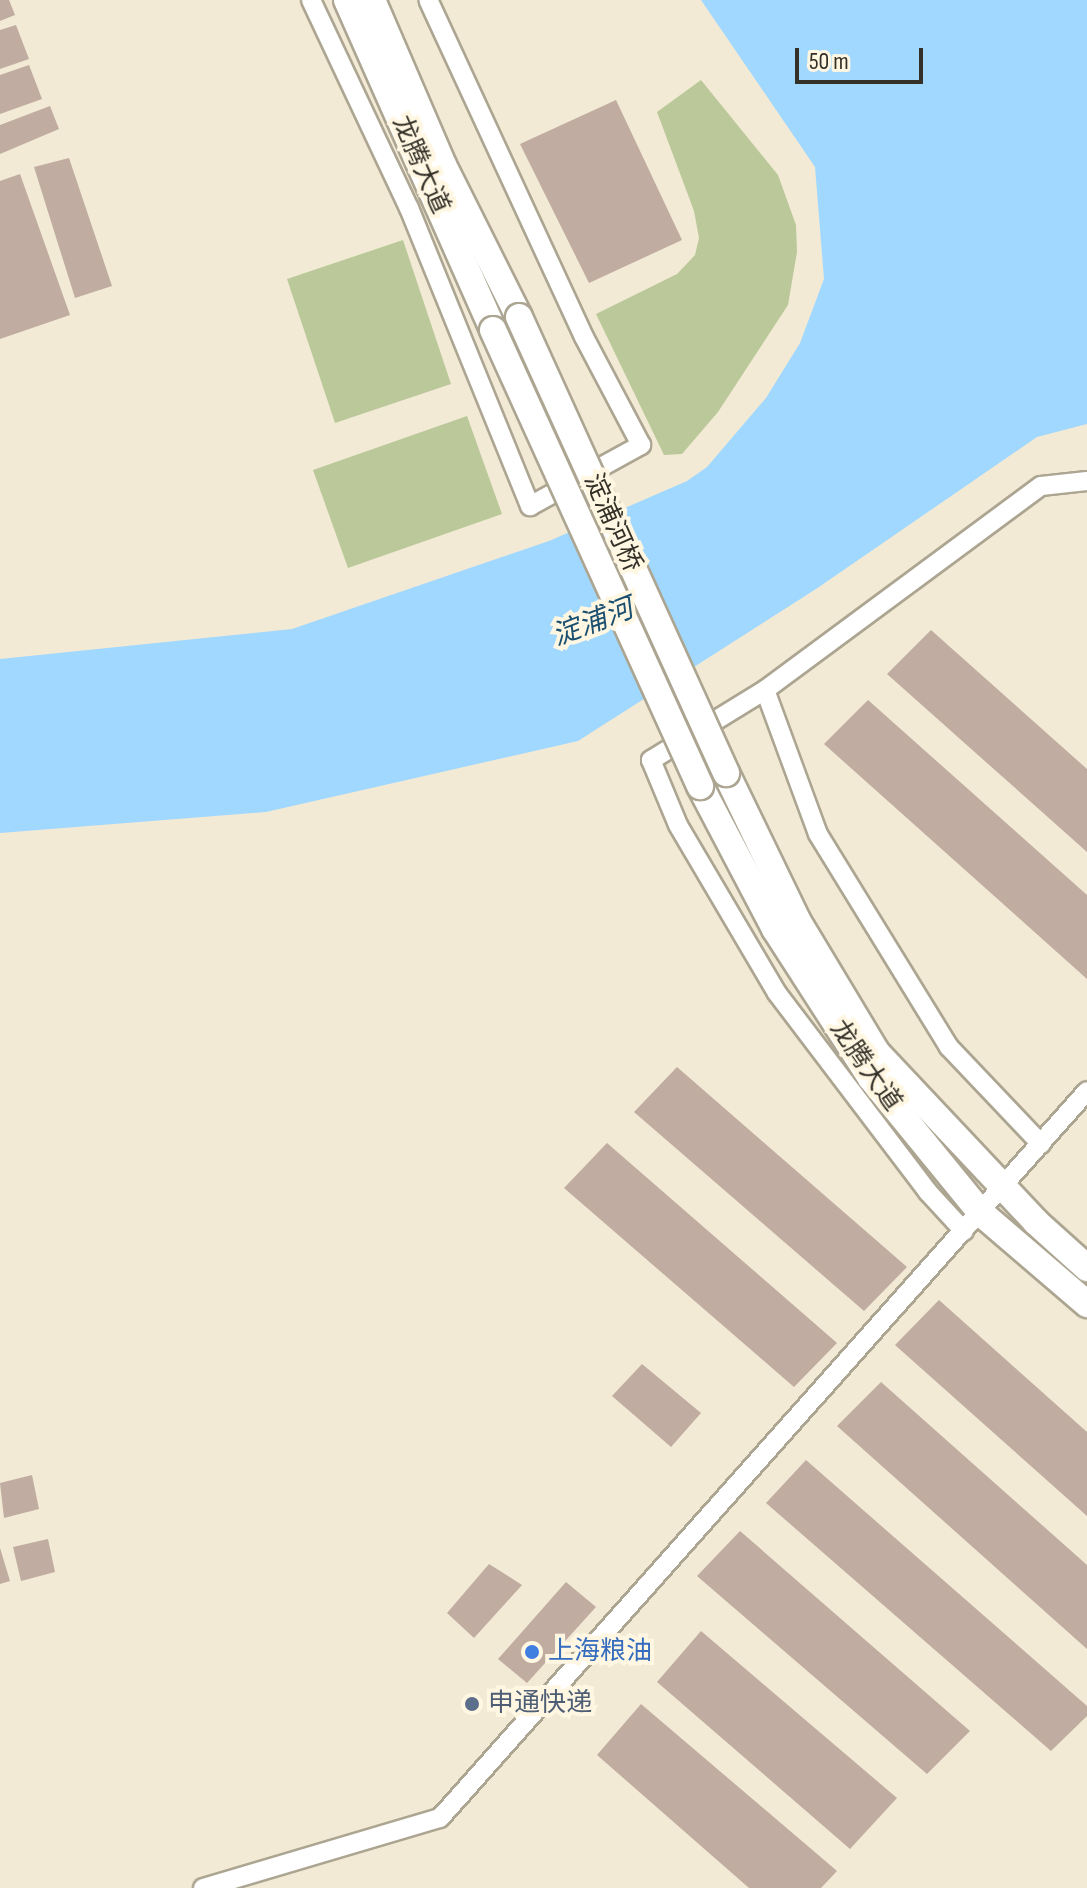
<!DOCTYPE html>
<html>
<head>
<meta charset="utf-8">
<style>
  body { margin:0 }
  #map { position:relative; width:1087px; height:1888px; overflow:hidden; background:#f2ead5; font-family:"Sofia Sans Condensed","Noto Sans SC",sans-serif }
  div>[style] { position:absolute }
  .green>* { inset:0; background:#bbc99a }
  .water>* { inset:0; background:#a1d8ff }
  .building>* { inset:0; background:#c0aca0 }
  .roads { filter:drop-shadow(2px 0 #aca591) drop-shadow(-2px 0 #aca591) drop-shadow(0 2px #aca591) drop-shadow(0 -2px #aca591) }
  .street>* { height:18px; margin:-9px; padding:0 9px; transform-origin:9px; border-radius:9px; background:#fff }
  .secondary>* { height:26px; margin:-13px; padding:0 13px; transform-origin:13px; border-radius:13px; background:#fff }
  .bridges { filter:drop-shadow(2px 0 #aca591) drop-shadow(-2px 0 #aca591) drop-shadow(0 2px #aca591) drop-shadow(0 -2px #aca591) }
  .secondary-bridge>* { height:26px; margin:-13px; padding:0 13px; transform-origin:13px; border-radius:13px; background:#fff }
  .dots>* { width:22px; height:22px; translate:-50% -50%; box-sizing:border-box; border:4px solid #fff7e2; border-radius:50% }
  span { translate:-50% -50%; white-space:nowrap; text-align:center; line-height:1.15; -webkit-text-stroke:8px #fff7e2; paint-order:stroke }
  .street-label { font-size:26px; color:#333028 }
  .shop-label { font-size:26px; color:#366cbe }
  .left { translate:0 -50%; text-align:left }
  .service-label { font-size:26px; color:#4e5e75 }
  .water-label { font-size:28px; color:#1b5070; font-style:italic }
  .scale { position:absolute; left:795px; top:48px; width:128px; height:36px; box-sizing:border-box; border:4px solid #333028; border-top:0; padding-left:10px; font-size:24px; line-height:28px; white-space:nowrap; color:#333028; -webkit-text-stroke:6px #fff7e2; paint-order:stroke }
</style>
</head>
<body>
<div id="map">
  <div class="green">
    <i style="clip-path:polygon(701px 80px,778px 175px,796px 225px,797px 252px,788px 305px,718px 412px,682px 454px,664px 455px,596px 314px,677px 274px,695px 255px,699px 238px,694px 211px,657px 112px)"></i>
    <i style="clip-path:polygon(403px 240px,451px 384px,335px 423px,287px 279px)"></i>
    <i style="clip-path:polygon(467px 416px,502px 514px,348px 568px,313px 470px)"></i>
  </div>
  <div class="water">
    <i style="clip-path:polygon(701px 0,1087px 0,1087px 424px,1037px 437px,816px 589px,578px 741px,266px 812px,0 833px,0 659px,292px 629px,549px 541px,687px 481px,707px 467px,766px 398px,800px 343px,824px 279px,815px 167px)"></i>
  </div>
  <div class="building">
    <i style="clip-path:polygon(0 0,9px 0,15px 15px,0 21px)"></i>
    <i style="clip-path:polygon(16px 25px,29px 59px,0 69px,0 30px)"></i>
    <i style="clip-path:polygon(29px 65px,42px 99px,0 114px,0 75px)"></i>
    <i style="clip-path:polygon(616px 100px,682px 240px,589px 283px,520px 144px)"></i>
    <i style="clip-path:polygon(50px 106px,59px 129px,0 154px,0 125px)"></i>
    <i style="clip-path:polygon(69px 158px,112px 286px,75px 298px,34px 167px)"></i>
    <i style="clip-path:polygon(20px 174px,70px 315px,0 339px,0 181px)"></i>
    <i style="clip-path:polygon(931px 630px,1087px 769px,1087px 852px,887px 674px)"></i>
    <i style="clip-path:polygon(868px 700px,1087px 895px,1087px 979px,824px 744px)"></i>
    <i style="clip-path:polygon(677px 1067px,907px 1267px,864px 1311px,634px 1112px)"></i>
    <i style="clip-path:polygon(607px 1143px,837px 1343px,794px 1387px,564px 1188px)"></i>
    <i style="clip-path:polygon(939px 1300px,1087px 1432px,1087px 1516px,895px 1345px)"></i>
    <i style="clip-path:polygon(642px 1364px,701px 1413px,671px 1447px,612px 1396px)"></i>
    <i style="clip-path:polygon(881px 1382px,1087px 1565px,1087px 1649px,837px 1426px)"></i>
    <i style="clip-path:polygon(806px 1460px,1087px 1706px,1087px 1716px,1051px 1751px,766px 1503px)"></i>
    <i style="clip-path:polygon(32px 1475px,39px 1509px,4px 1518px,0 1483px)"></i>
    <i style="clip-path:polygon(740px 1531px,970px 1731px,927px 1774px,697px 1576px)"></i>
    <i style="clip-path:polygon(48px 1539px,55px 1572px,21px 1581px,13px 1547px)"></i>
    <i style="clip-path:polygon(0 1548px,10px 1581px,0 1584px)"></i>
    <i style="clip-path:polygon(489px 1564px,522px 1585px,474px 1638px,447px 1613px)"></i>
    <i style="clip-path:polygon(566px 1582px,596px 1607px,527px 1683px,498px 1659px)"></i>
    <i style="clip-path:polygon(701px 1631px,897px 1798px,850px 1849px,657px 1682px)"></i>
    <i style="clip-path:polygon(641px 1704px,837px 1871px,821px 1888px,749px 1888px,597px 1755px)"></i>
  </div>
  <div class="roads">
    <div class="street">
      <i style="left:311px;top:0;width:230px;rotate:64.8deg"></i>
      <i style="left:409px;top:208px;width:322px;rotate:67.9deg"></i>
      <i style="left:530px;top:506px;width:127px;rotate:-28.8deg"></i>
      <i style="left:641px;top:445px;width:122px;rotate:-117.8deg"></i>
      <i style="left:584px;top:337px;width:371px;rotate:-114.8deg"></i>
      <i style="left:765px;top:690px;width:134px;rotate:148.4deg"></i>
      <i style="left:651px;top:760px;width:70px;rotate:67.4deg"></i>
      <i style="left:678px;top:825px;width:195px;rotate:59.5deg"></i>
      <i style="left:777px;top:993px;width:250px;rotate:52.8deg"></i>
      <i style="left:928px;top:1192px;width:53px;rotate:47.3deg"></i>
      <i style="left:1041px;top:1144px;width:134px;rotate:-133.5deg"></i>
      <i style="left:949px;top:1047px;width:250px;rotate:-121.6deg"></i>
      <i style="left:818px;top:834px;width:153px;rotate:-110.2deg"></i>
      <i style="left:765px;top:690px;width:343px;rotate:-36.5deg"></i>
      <i style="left:1041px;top:486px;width:46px;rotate:-6.2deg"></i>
      <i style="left:203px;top:1888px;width:247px;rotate:-16.5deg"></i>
      <i style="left:440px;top:1818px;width:973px;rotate:-48.33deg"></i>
    </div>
    <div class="secondary">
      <i style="left:347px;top:0;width:361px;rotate:66.1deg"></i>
      <i style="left:372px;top:0;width:180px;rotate:66.7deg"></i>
      <i style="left:443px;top:165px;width:170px;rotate:63.4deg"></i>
      <i style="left:726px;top:773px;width:163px;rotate:64.2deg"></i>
      <i style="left:797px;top:920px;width:155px;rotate:59deg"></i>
      <i style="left:877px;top:1053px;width:232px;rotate:46.7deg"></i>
      <i style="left:1036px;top:1222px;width:69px;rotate:42deg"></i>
      <i style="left:700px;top:786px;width:161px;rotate:62.3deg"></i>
      <i style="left:775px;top:929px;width:177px;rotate:57.2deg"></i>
      <i style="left:871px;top:1078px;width:174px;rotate:50.8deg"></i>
      <i style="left:981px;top:1213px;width:140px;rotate:40.6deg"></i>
    </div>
  </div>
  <div class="bridges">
    <div class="secondary-bridge">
      <i style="left:519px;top:317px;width:501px;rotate:65.58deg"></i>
      <i style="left:493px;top:330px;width:501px;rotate:65.58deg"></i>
    </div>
  </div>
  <div class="dots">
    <i style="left:532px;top:1652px;background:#3f7fe0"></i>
    <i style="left:472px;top:1704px;background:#5c6f8a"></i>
  </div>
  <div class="street-label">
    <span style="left:420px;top:165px;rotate:66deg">龙腾大道</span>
    <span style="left:612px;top:523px;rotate:66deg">淀浦河桥</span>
    <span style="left:865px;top:1066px;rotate:55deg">龙腾大道</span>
  </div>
  <div class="shop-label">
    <span class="left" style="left:548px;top:1652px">上海粮油</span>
  </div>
  <div class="service-label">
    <span class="left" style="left:488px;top:1704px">申通快递</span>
  </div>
  <div class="water-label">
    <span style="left:593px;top:623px;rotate:-21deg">淀浦河</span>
  </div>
  <div class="scale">50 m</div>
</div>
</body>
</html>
